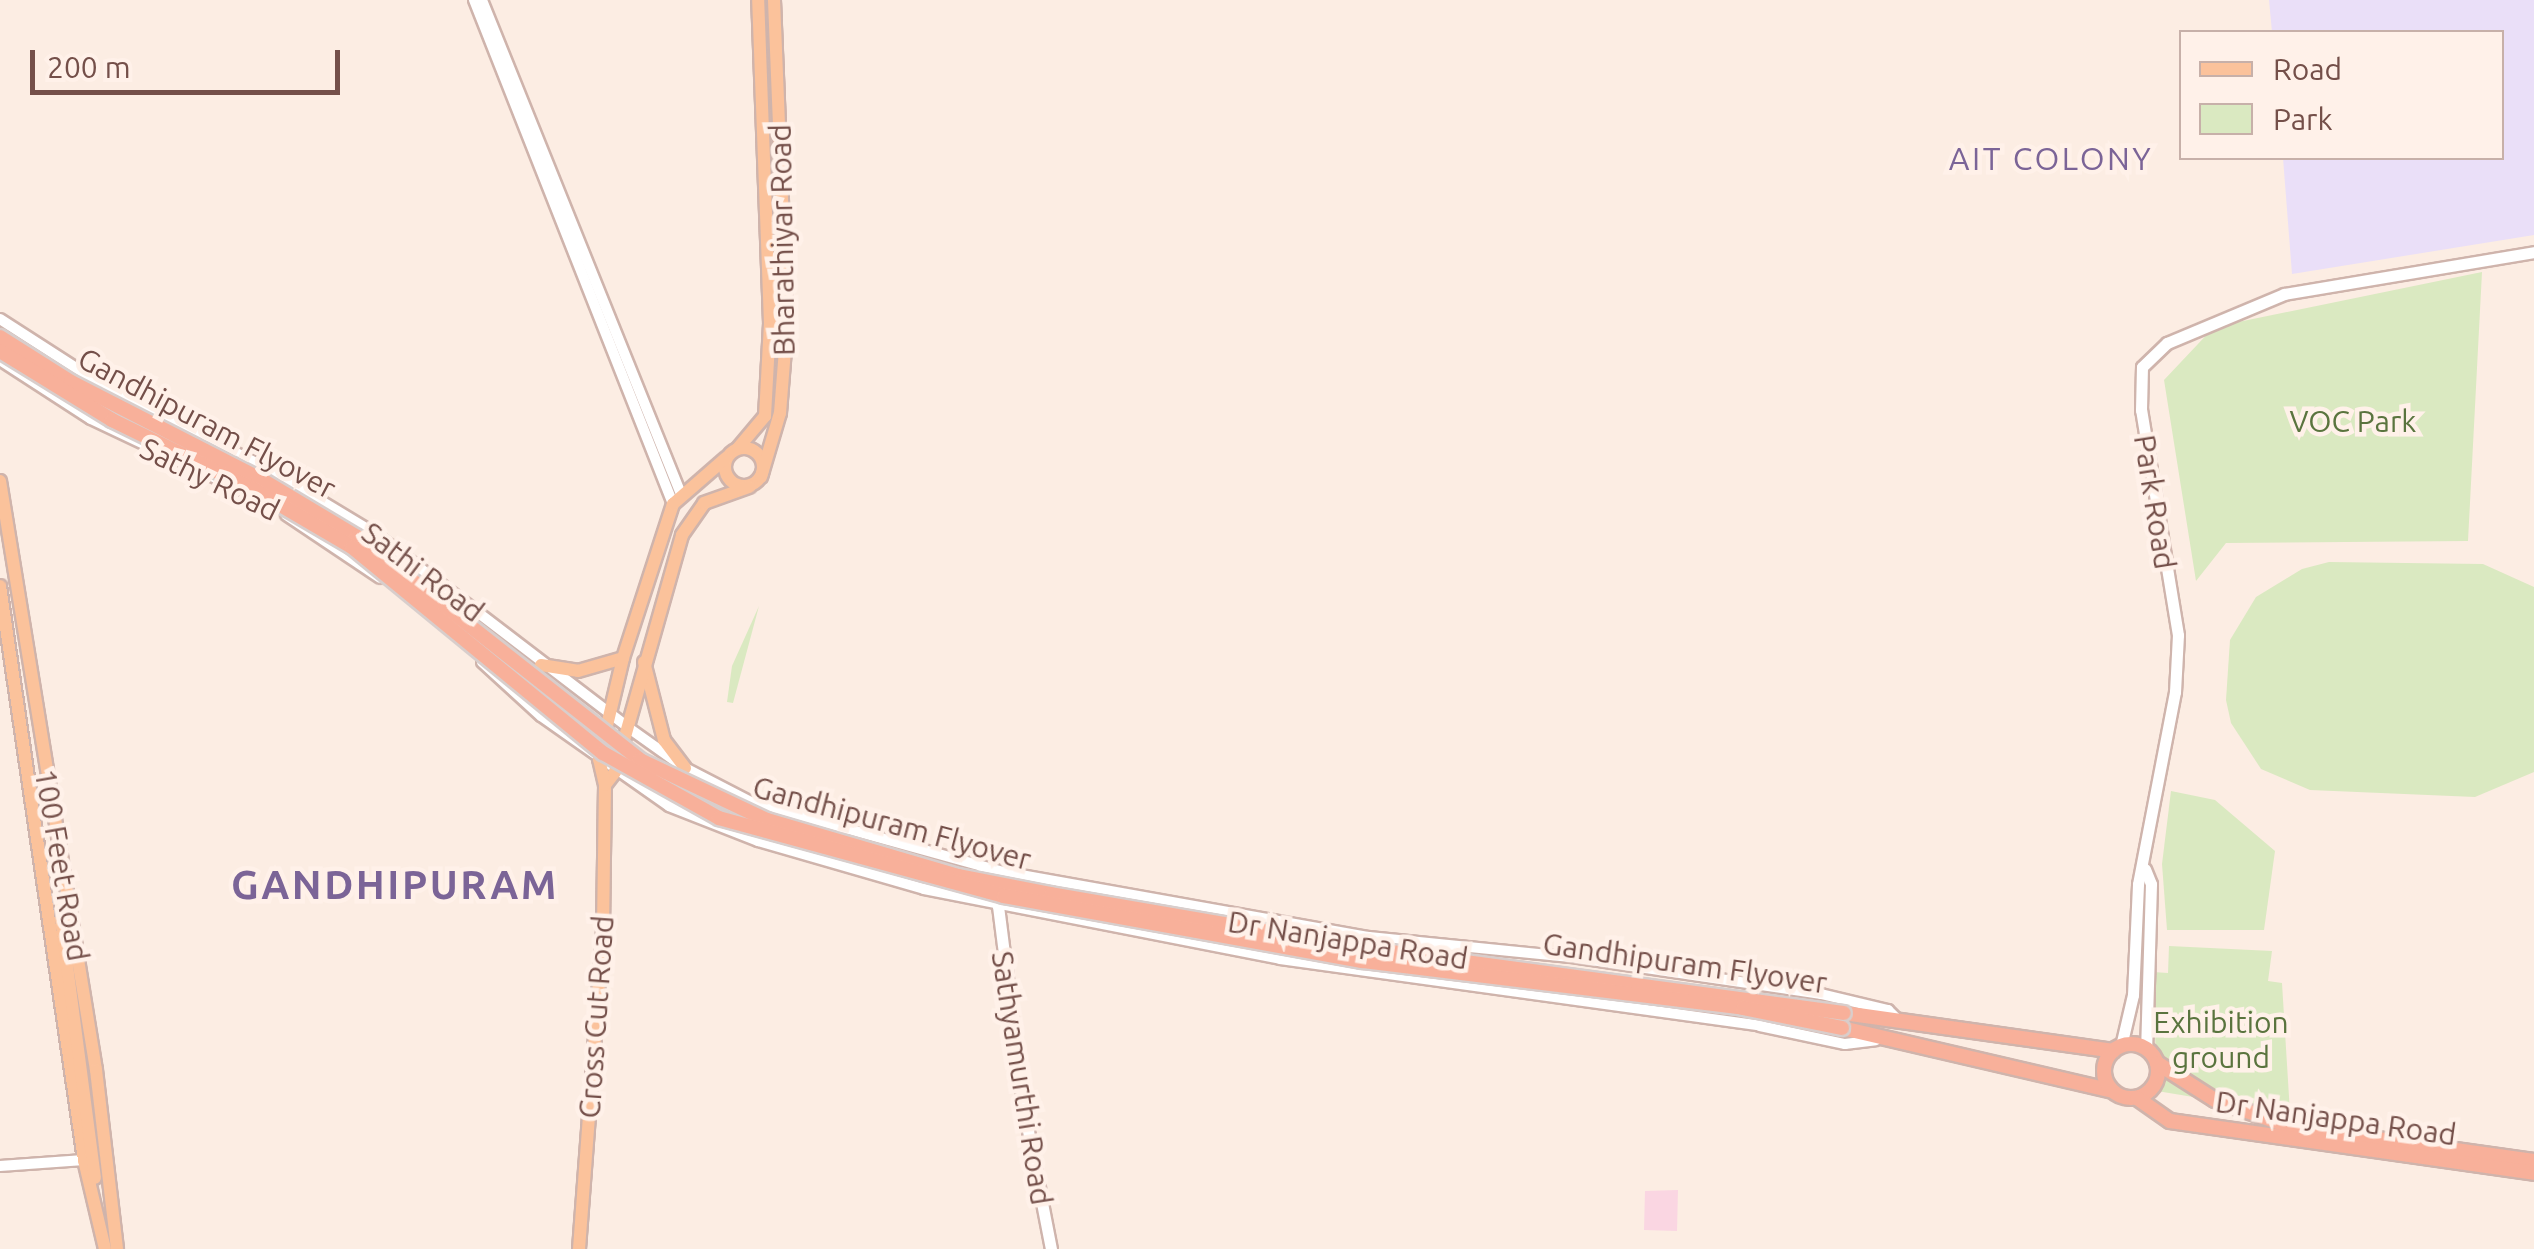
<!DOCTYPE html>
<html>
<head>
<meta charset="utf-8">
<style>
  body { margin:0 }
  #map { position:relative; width:2534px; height:1249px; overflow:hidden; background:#fcede3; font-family:Ubuntu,sans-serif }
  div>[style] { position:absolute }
  .education>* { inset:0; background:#eadff8 }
  .medical>* { inset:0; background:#fad6e2 }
  .green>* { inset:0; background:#dae9c1 }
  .roads { filter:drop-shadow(2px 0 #cfb4ac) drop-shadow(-2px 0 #cfb4ac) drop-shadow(0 2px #cfb4ac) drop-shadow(0 -2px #cfb4ac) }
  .tertiary>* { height:10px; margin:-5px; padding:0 5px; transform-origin:5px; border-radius:5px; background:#fff }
  .secondary>* { height:11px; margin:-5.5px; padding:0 5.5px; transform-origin:5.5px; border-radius:5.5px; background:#fff }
  .primary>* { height:12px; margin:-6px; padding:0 6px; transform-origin:6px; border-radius:6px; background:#fbc29b }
  .primary>.ring { margin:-6px; padding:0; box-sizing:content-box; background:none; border:12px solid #fbc29b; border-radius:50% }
  .trunk>* { height:14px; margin:-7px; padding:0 7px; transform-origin:7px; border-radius:7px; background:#f8b09a }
  .trunk>.ring { margin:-7px; padding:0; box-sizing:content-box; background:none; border:14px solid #f8b09a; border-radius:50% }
  .bridges { filter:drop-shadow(2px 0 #d8cecc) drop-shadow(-2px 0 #d8cecc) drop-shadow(0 2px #d8cecc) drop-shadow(0 -2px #d8cecc) }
  .trunk-bridge>* { height:14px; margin:-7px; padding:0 7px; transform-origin:7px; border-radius:7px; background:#f8b09a }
  span { translate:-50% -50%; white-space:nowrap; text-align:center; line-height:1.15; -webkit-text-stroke:9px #fff1e9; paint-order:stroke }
  .street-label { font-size:30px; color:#744f49 }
  .park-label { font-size:30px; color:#5a743e }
  .neighbourhood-label { font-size:32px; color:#7b6497; letter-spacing:2.5px }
  .district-label { font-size:40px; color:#7b6497; font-weight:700; letter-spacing:2.5px }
  .legend { position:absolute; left:2179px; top:30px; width:325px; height:130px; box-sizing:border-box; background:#fff1e9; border:2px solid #c7b0a9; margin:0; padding:12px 18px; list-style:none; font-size:30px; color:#744f49 }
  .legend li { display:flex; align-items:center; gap:20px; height:50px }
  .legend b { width:50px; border:2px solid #c7b0a9 }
  .scale { position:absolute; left:30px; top:50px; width:310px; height:45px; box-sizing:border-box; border:5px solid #744f49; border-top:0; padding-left:12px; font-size:30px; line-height:35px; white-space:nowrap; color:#744f49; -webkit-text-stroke:8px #fff1e9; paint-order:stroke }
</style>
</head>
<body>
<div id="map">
  <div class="education">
    <i style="clip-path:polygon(2269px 0,2534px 0,2534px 235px,2292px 274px,2283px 158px,2502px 158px,2502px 32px,2272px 32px)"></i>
  </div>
  <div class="medical">
    <i style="clip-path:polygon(1678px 1190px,1677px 1231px,1644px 1230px,1645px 1191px)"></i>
  </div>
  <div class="green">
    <i style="clip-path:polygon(2482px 272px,2468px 541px,2226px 543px,2196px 581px,2164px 380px,2214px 327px)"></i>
    <i style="clip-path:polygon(2329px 562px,2483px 564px,2534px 587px,2534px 772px,2475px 797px,2310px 790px,2261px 769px,2231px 723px,2226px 700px,2230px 640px,2256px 597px,2302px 569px)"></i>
    <i style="clip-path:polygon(759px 606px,733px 703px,727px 702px,732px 666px)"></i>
    <i style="clip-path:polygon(2171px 791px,2215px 800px,2275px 851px,2264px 930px,2167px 930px,2162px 864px)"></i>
    <i style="clip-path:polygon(2169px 946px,2272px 951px,2268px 981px,2282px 983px,2290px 1113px,2157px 1091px,2153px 972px,2168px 973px)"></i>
  </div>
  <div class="roads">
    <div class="tertiary">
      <i style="left:474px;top:0;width:542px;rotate:68.45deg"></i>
      <i style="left:482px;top:0;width:533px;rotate:68.06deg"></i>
      <i style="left:0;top:319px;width:127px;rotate:32.8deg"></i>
      <i style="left:107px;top:388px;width:182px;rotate:26.7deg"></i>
      <i style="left:270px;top:470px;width:122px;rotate:31.2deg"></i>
      <i style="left:374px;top:533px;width:317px;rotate:37.4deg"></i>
      <i style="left:626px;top:726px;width:72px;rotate:35.4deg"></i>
      <i style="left:685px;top:768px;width:74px;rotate:27.3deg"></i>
      <i style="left:751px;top:802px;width:263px;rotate:15.5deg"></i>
      <i style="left:1004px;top:872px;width:371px;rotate:10.1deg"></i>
      <i style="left:1369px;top:937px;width:210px;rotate:5.7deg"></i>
      <i style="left:1578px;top:958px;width:246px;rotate:8.4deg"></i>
      <i style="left:1821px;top:994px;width:69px;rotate:13.4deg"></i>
      <i style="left:1888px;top:1010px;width:14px;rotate:45deg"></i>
      <i style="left:0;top:360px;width:108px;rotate:33deg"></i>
      <i style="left:91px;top:419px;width:166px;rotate:25.3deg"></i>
      <i style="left:286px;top:515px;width:113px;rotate:33.8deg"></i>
      <i style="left:482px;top:662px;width:80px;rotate:42.5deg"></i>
      <i style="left:541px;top:716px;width:156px;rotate:35.1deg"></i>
      <i style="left:669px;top:806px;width:96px;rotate:21.5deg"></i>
      <i style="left:758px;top:841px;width:173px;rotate:16.1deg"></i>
      <i style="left:924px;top:889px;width:363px;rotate:11.1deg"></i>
      <i style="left:1280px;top:959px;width:485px;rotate:7.9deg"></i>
      <i style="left:1760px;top:1026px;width:87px;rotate:12deg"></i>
      <i style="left:1845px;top:1044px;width:31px;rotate:-7deg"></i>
      <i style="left:0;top:1166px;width:84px;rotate:-4.1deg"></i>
    </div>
    <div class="secondary">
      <i style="left:982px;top:867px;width:42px;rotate:67.7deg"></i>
      <i style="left:998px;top:906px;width:201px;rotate:82.8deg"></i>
      <i style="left:1023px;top:1105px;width:147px;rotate:79deg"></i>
      <i style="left:2145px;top:869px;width:16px;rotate:68deg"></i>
      <i style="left:2151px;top:884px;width:165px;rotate:91.7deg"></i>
      <i style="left:2121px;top:1046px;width:52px;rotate:-76.8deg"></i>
      <i style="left:2133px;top:995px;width:111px;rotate:-87.4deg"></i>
      <i style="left:2138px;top:884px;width:196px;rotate:-79.1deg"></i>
      <i style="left:2175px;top:692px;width:57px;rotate:-87deg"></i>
      <i style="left:2178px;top:635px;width:228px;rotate:-99.3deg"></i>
      <i style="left:2141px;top:410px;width:43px;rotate:-88.7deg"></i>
      <i style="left:2142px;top:367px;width:35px;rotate:-44deg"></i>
      <i style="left:2167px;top:343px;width:127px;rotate:-22.7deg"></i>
      <i style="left:2284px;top:294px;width:254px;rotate:-9.5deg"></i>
    </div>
    <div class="primary">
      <i class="ring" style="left:725px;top:448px;width:26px;height:26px"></i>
      <i style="left:738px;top:448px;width:42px;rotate:-49.8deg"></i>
      <i style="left:765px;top:416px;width:93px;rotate:-86.9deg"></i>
      <i style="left:770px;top:323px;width:323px;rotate:-92.1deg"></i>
      <i style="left:761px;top:477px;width:67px;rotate:-73.5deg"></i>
      <i style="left:780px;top:413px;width:89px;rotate:-85.5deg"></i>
      <i style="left:787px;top:324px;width:324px;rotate:-92.3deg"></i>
      <i style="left:0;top:481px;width:597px;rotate:80.74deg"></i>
      <i style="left:96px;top:1070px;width:180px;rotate:83.3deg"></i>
      <i style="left:0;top:586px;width:580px;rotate:81.67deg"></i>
      <i style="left:84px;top:1160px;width:91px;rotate:76.7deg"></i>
      <i style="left:644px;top:662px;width:81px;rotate:75.6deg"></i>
      <i style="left:664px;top:740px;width:35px;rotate:53deg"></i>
      <i style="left:541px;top:665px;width:37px;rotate:9deg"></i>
      <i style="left:578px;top:671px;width:47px;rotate:-16.1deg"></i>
      <i style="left:605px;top:785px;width:16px;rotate:-52deg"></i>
      <i style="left:615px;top:772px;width:246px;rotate:-74.2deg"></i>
      <i style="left:682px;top:535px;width:39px;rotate:-55deg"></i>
      <i style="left:704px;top:503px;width:48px;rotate:-19.6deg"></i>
      <i style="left:61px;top:920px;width:260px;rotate:82.5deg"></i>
      <i style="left:579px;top:1249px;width:321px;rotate:-85.7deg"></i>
      <i style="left:603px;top:929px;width:144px;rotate:-89.2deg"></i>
      <i style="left:605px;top:785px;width:27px;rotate:-103deg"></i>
      <i style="left:599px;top:759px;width:104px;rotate:-76.6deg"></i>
      <i style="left:623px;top:658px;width:162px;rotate:-72deg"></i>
      <i style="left:673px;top:504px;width:70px;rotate:-41deg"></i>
    </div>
    <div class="trunk">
      <i style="left:1844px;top:1013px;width:272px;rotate:8deg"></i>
      <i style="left:1842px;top:1028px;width:277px;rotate:13.1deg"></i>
      <i class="ring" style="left:2104px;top:1044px;width:40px;height:40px"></i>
      <i style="left:2157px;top:1063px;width:69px;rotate:32.5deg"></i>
      <i style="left:2215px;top:1100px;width:82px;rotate:19.3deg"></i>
      <i style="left:2292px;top:1127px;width:244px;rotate:8deg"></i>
      <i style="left:2137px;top:1098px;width:40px;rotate:34.9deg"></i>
      <i style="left:2170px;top:1121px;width:368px;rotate:8.1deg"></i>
    </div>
  </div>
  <div class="bridges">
    <div class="trunk-bridge">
      <i style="left:0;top:337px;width:84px;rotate:32.4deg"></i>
      <i style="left:71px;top:382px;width:211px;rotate:27.1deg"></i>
      <i style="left:259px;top:478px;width:114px;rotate:31deg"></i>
      <i style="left:357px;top:537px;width:360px;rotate:38.2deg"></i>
      <i style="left:640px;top:760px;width:140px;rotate:25.3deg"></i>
      <i style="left:767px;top:820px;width:200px;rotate:16.3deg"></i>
      <i style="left:959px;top:876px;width:94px;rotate:11.1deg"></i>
      <i style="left:1051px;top:894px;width:317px;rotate:9.8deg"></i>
      <i style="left:1363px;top:948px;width:485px;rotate:7.7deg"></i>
      <i style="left:0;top:351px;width:132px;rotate:31.6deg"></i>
      <i style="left:112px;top:420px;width:157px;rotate:26.1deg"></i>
      <i style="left:253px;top:489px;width:115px;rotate:30.4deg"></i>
      <i style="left:352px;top:547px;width:325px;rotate:39.4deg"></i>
      <i style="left:603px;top:753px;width:133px;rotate:29.3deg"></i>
      <i style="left:719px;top:818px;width:295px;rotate:15.3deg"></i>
      <i style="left:1004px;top:896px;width:364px;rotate:10.3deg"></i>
      <i style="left:1362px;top:961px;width:384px;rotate:7deg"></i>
      <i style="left:1743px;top:1008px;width:101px;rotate:11.4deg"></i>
    </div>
  </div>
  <div class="street-label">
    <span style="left:782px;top:240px;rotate:-91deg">Bharathiyar Road</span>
    <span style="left:207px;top:423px;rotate:28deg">Gandhipuram Flyover</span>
    <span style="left:210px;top:479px;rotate:26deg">Sathy Road</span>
    <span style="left:2155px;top:502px;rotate:81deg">Park Road</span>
    <span style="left:423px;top:572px;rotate:37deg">Sathi Road</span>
    <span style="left:892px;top:823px;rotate:15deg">Gandhipuram Flyover</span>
    <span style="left:62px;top:865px;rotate:80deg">100 Feet Road</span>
    <span style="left:1348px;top:940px;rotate:9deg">Dr Nanjappa Road</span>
    <span style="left:1685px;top:963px;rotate:8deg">Gandhipuram Flyover</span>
    <span style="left:596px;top:1017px;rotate:-86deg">Cross Cut Road</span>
    <span style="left:1022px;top:1078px;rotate:81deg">Sathyamurthi Road</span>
    <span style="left:2336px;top:1118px;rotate:8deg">Dr Nanjappa Road</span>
  </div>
  <div class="park-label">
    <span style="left:2353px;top:421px">VOC Park</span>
    <span style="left:2221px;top:1039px">Exhibition<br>ground</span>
  </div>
  <div class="neighbourhood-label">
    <span style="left:2051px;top:158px">AIT COLONY</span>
  </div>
  <div class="district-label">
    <span style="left:395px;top:885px">GANDHIPURAM</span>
  </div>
  <ul class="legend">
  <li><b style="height:12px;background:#fbc29b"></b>Road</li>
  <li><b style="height:28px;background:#dae9c1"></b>Park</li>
  </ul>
  <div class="scale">200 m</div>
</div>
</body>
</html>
